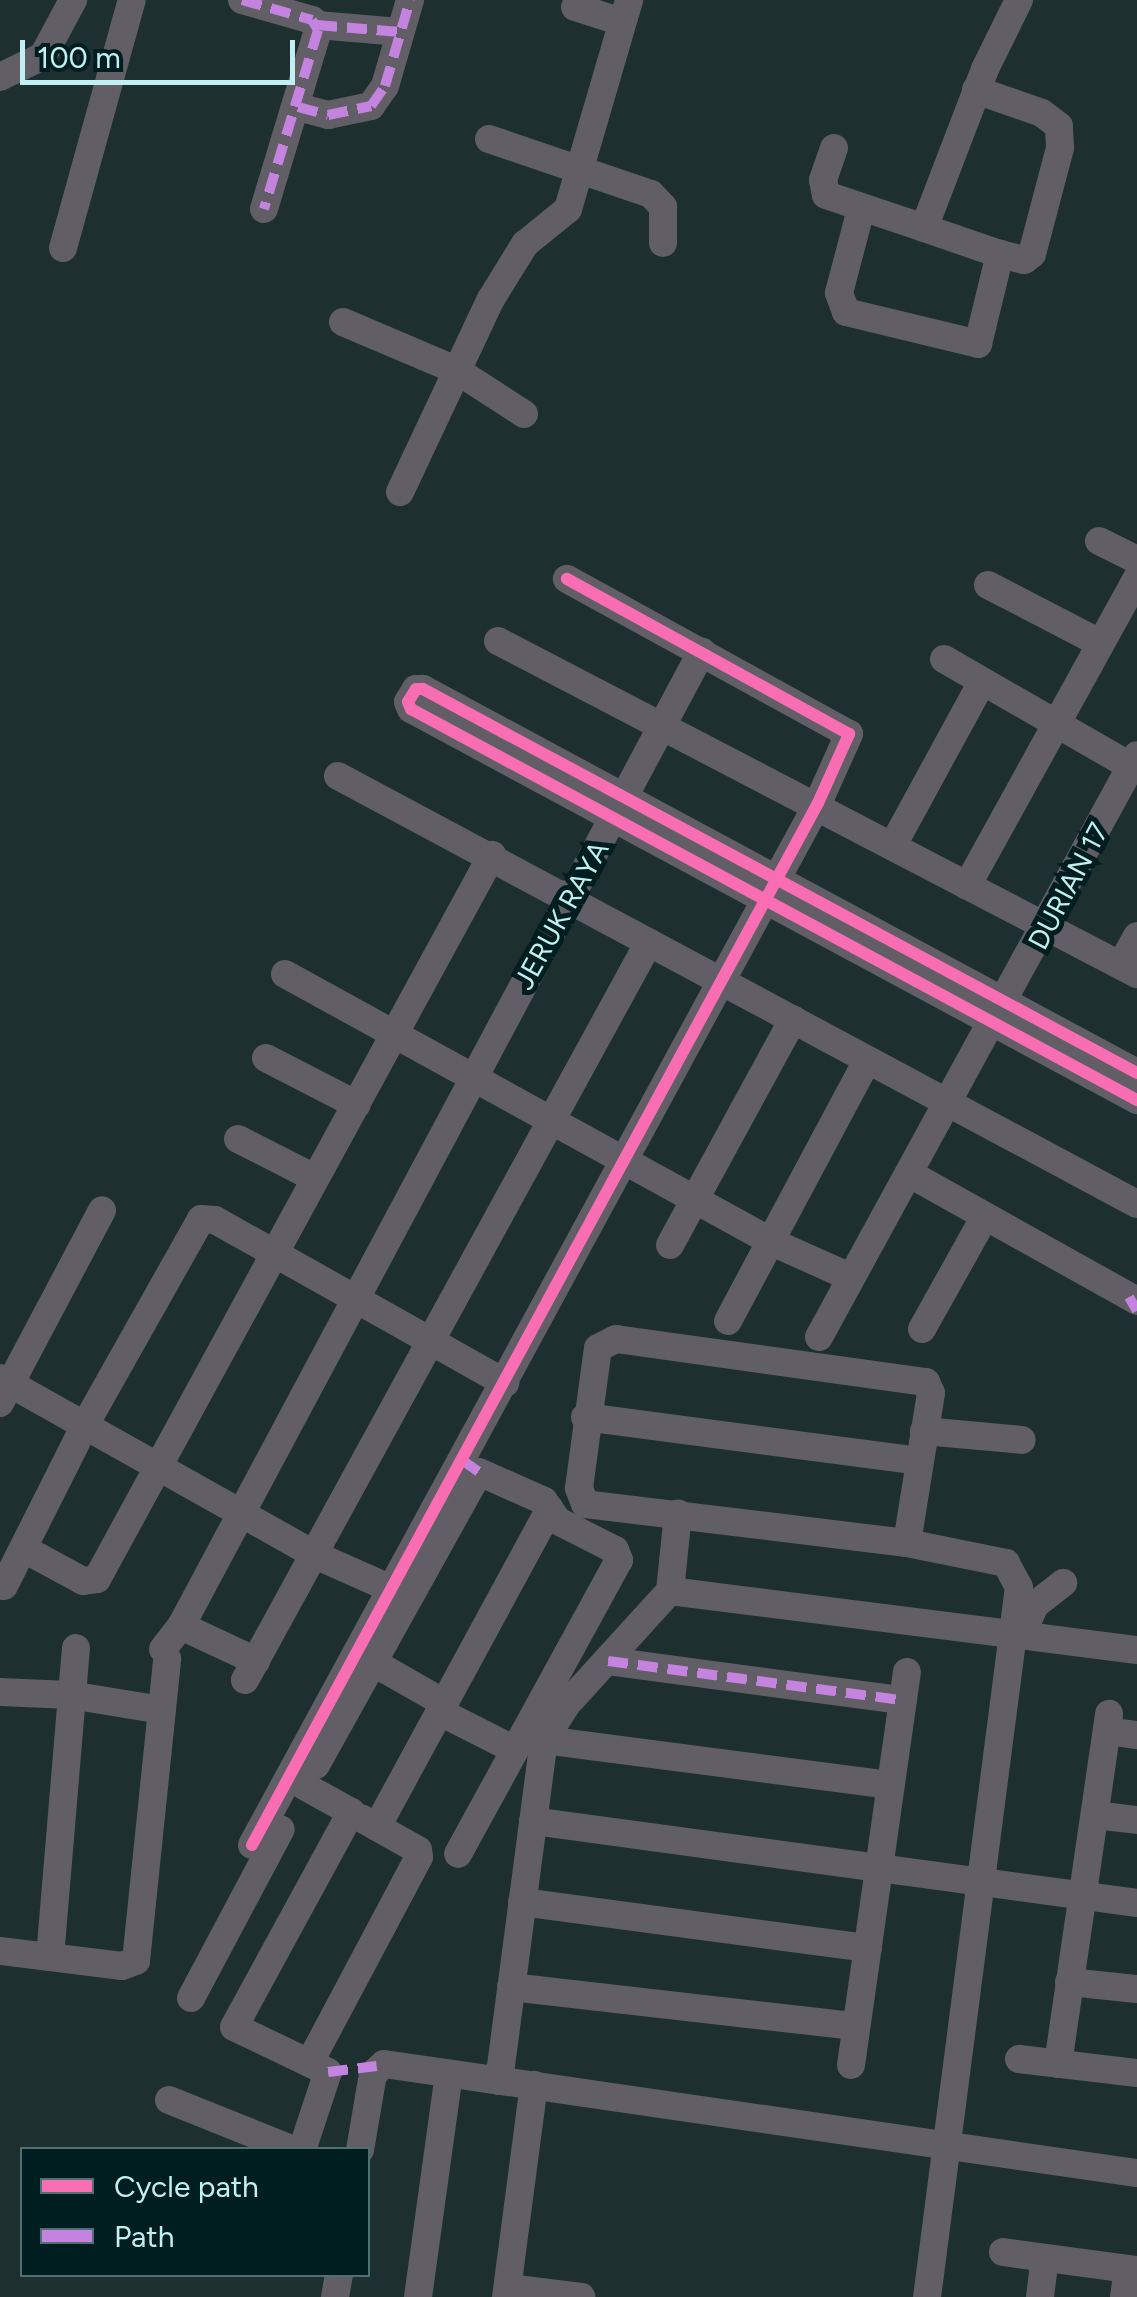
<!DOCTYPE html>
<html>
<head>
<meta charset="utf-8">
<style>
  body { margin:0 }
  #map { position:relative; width:1137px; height:2297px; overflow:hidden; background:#1d2f2f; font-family:Figtree,sans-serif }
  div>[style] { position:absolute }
  .minor>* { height:28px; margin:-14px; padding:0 14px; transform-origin:14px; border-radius:14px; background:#615e65 }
  .quiet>* { height:10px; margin-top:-5px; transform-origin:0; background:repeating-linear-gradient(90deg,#c483df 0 20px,transparent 0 30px) }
  .cycleway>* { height:12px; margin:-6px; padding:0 6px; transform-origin:6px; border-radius:6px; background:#f96db3 }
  span { translate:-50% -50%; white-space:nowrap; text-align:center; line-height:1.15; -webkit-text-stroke:10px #001d1f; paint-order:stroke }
  .street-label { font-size:28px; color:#c1f0f2 }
  .legend { position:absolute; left:20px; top:2147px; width:350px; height:130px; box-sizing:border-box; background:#001d1f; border:2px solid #4d7173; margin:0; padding:12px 18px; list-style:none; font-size:30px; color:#c1f0f2 }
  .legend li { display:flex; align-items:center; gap:20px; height:50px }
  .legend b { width:50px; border:2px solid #4d7173 }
  .scale { position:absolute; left:20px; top:40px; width:275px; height:45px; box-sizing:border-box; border:5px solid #c1f0f2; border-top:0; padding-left:12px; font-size:30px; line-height:35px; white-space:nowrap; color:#c1f0f2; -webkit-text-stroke:8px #001d1f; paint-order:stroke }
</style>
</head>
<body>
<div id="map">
  <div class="minor">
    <i style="left:242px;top:0;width:73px;rotate:15.9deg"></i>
    <i style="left:312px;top:20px;width:12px;rotate:59deg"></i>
    <i style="left:318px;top:30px;width:187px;rotate:106.8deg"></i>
    <i style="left:575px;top:7px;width:49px;rotate:17.7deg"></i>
    <i style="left:317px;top:25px;width:83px;rotate:4.8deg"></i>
    <i style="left:0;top:77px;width:48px;rotate:-26deg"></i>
    <i style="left:43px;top:56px;width:64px;rotate:-61.8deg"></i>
    <i style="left:298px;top:107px;width:31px;rotate:15deg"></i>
    <i style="left:328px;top:115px;width:44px;rotate:-11.8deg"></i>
    <i style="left:371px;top:106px;width:24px;rotate:-55deg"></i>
    <i style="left:385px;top:86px;width:90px;rotate:-73.8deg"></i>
    <i style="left:489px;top:139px;width:171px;rotate:18.8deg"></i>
    <i style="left:651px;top:194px;width:18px;rotate:47deg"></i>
    <i style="left:663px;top:207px;width:36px;rotate:90deg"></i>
    <i style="left:834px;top:148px;width:34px;rotate:109deg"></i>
    <i style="left:823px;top:180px;width:15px;rotate:79deg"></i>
    <i style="left:826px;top:195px;width:103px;rotate:18.6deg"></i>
    <i style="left:924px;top:228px;width:170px;rotate:-69deg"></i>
    <i style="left:985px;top:69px;width:77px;rotate:-63.8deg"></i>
    <i style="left:861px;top:209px;width:87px;rotate:104.7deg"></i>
    <i style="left:839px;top:293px;width:20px;rotate:70deg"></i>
    <i style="left:846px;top:312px;width:136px;rotate:13.6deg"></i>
    <i style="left:978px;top:344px;width:93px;rotate:-76.3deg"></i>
    <i style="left:924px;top:228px;width:80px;rotate:18.9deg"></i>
    <i style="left:1000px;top:254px;width:25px;rotate:14deg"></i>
    <i style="left:1024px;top:260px;width:10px;rotate:-37deg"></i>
    <i style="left:1032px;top:254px;width:110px;rotate:-75.2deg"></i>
    <i style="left:1060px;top:148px;width:22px;rotate:-93deg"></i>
    <i style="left:1059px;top:126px;width:21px;rotate:-143deg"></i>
    <i style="left:1042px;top:113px;width:70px;rotate:-160.8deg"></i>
    <i style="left:63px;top:248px;width:257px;rotate:-74.5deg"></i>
    <i style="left:343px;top:322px;width:123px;rotate:23deg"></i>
    <i style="left:456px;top:370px;width:81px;rotate:32.9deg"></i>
    <i style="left:400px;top:492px;width:213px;rotate:-64.8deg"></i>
    <i style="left:491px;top:299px;width:65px;rotate:-58.3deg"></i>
    <i style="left:525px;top:244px;width:55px;rotate:-39.1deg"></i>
    <i style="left:568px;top:209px;width:218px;rotate:-73.7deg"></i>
    <i style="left:1099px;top:541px;width:42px;rotate:26.6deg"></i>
    <i style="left:988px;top:585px;width:126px;rotate:27.4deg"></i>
    <i style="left:498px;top:641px;width:721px;rotate:27.53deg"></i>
    <i style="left:944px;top:659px;width:223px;rotate:29.9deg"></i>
    <i style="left:338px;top:776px;width:906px;rotate:28.18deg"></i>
    <i style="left:893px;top:845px;width:186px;rotate:-61.4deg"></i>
    <i style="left:967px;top:886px;width:352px;rotate:-61.1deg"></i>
    <i style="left:1121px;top:965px;width:33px;rotate:-61deg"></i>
    <i style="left:285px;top:974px;width:558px;rotate:28.82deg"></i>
    <i style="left:774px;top:1243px;width:83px;rotate:24.1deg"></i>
    <i style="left:266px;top:1058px;width:102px;rotate:27.3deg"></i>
    <i style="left:1137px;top:1073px;width:811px;rotate:-151.73deg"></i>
    <i style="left:423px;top:689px;width:7px;rotate:180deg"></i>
    <i style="left:416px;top:689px;width:15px;rotate:122deg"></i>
    <i style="left:408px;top:702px;width:8px;rotate:67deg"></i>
    <i style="left:411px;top:709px;width:825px;rotate:28.31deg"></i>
    <i style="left:238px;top:1139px;width:86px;rotate:26.9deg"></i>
    <i style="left:910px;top:1174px;width:260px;rotate:29.2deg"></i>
    <i style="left:670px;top:1245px;width:257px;rotate:-61.4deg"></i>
    <i style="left:728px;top:1321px;width:295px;rotate:-61.9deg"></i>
    <i style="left:922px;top:1329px;width:127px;rotate:-60.8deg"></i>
    <i style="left:819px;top:1337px;width:663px;rotate:-61.35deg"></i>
    <i style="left:616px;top:1339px;width:313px;rotate:7.9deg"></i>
    <i style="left:926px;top:1382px;width:12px;rotate:66deg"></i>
    <i style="left:931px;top:1393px;width:152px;rotate:99.1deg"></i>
    <i style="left:907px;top:1543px;width:324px;rotate:-173.1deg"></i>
    <i style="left:585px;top:1504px;width:17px;rotate:-111deg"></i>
    <i style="left:579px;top:1488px;width:141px;rotate:-82.3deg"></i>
    <i style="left:598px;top:1348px;width:20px;rotate:-27deg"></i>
    <i style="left:0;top:1378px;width:361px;rotate:29.3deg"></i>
    <i style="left:315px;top:1555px;width:101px;rotate:24deg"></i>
    <i style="left:0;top:1403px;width:218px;rotate:-62.1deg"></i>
    <i style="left:585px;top:1417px;width:337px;rotate:7.5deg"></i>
    <i style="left:924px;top:1431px;width:98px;rotate:5.2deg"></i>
    <i style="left:907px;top:1543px;width:101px;rotate:11.4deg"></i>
    <i style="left:1006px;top:1563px;width:27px;rotate:62deg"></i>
    <i style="left:1019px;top:1587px;width:716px;rotate:97.38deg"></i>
    <i style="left:26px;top:1550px;width:65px;rotate:28.5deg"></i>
    <i style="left:83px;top:1581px;width:14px;rotate:-8deg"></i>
    <i style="left:97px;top:1579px;width:825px;rotate:-61.38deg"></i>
    <i style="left:4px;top:1586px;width:180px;rotate:-63.3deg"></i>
    <i style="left:85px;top:1425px;width:236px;rotate:-60.6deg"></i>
    <i style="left:201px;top:1219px;width:14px;rotate:4deg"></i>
    <i style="left:215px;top:1220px;width:333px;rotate:29.3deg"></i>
    <i style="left:670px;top:1591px;width:471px;rotate:7.2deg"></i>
    <i style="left:181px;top:1626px;width:83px;rotate:25deg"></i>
    <i style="left:1022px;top:1634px;width:32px;rotate:-66deg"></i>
    <i style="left:1035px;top:1605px;width:36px;rotate:-38deg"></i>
    <i style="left:163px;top:1649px;width:29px;rotate:-52deg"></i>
    <i style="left:181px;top:1626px;width:1105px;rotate:-61.88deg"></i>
    <i style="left:608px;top:1661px;width:296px;rotate:7.6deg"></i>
    <i style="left:374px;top:1663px;width:81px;rotate:29.7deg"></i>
    <i style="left:245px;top:1680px;width:841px;rotate:-61.3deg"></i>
    <i style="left:0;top:1692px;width:70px;rotate:2.5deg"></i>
    <i style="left:70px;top:1695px;width:93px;rotate:9.3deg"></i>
    <i style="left:440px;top:1712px;width:82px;rotate:26.9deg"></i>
    <i style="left:1107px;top:1731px;width:30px;rotate:8deg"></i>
    <i style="left:544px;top:1740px;width:348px;rotate:7.4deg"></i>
    <i style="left:316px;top:1765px;width:335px;rotate:-60.9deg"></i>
    <i style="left:479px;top:1472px;width:71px;rotate:24deg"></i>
    <i style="left:544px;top:1501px;width:24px;rotate:55deg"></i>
    <i style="left:558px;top:1521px;width:64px;rotate:27deg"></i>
    <i style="left:615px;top:1550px;width:11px;rotate:68deg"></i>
    <i style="left:619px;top:1560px;width:335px;rotate:118.7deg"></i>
    <i style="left:1095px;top:1815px;width:42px;rotate:6.8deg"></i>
    <i style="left:533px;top:1821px;width:610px;rotate:7.73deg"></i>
    <i style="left:377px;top:1827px;width:362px;rotate:-61.5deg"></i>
    <i style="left:252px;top:1845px;width:1186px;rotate:-61.49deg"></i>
    <i style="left:818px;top:803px;width:76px;rotate:-65.8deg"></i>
    <i style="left:849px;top:734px;width:322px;rotate:-151.2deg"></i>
    <i style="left:522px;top:1902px;width:349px;rotate:7.6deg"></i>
    <i style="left:0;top:1951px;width:123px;rotate:7deg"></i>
    <i style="left:122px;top:1966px;width:15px;rotate:-20deg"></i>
    <i style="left:136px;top:1961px;width:304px;rotate:-84.1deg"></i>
    <i style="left:50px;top:1957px;width:310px;rotate:-85.2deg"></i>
    <i style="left:1069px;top:1982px;width:68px;rotate:5.9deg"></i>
    <i style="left:511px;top:1987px;width:346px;rotate:6.5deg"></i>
    <i style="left:191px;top:1998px;width:191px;rotate:-62deg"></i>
    <i style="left:1019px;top:2059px;width:119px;rotate:6.8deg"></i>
    <i style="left:310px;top:2062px;width:232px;rotate:-62deg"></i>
    <i style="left:419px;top:1857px;width:7px;rotate:-98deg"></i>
    <i style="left:418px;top:1850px;width:65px;rotate:-150.7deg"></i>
    <i style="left:1058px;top:2064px;width:354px;rotate:-81.7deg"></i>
    <i style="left:851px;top:2065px;width:397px;rotate:-81.9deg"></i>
    <i style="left:499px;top:2081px;width:344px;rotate:-82.5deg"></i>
    <i style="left:544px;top:1740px;width:43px;rotate:-57.4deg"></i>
    <i style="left:567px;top:1704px;width:153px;rotate:-47.7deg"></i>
    <i style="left:670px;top:1591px;width:78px;rotate:-84.1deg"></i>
    <i style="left:169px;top:2100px;width:135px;rotate:21.8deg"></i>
    <i style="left:302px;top:2150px;width:82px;rotate:-71.6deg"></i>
    <i style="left:328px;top:2072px;width:104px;rotate:-154.4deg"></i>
    <i style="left:234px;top:2027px;width:245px;rotate:-61.4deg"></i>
    <i style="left:351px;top:1812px;width:54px;rotate:-151deg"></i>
    <i style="left:360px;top:2150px;width:77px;rotate:-80.3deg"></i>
    <i style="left:373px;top:2074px;width:15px;rotate:-42deg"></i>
    <i style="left:384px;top:2064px;width:761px;rotate:8.24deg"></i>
    <i style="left:1003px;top:2252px;width:135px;rotate:7.7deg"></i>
    <i style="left:508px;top:2288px;width:74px;rotate:7deg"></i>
    <i style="left:335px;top:2297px;width:23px;rotate:-80deg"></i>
    <i style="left:418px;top:2297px;width:225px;rotate:-82.1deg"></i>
    <i style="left:506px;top:2297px;width:214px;rotate:-82.5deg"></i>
    <i style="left:1040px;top:2297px;width:39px;rotate:-83deg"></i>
    <i style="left:1124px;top:2297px;width:28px;rotate:-82deg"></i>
  </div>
  <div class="quiet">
    <i style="left:242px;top:0;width:73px;rotate:15.9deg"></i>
    <i style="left:312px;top:20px;width:12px;rotate:59deg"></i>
    <i style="left:318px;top:30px;width:187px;rotate:106.8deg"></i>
    <i style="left:317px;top:25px;width:83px;rotate:4.8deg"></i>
    <i style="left:298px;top:107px;width:31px;rotate:15deg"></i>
    <i style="left:328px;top:115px;width:44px;rotate:-11.8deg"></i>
    <i style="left:371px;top:106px;width:24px;rotate:-55deg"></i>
    <i style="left:385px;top:86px;width:90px;rotate:-73.8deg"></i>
    <i style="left:1129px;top:1297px;width:16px;rotate:60deg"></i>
    <i style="left:462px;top:1460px;width:21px;rotate:35deg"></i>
    <i style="left:608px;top:1661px;width:296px;rotate:7.6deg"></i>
    <i style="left:328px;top:2072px;width:49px;rotate:-7deg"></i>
  </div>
  <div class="cycleway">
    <i style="left:1137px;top:1073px;width:811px;rotate:-151.73deg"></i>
    <i style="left:423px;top:689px;width:7px;rotate:180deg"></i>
    <i style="left:416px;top:689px;width:15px;rotate:122deg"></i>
    <i style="left:408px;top:702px;width:8px;rotate:67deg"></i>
    <i style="left:411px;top:709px;width:825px;rotate:28.31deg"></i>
    <i style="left:252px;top:1845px;width:1186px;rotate:-61.49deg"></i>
    <i style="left:818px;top:803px;width:76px;rotate:-65.8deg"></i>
    <i style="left:849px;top:734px;width:322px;rotate:-151.2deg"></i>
  </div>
  <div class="street-label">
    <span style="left:1068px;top:886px;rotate:-62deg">DURIAN 17</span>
    <span style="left:561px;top:915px;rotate:-61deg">JERUK RAYA</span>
  </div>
  <ul class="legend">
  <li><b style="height:12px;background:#f96db3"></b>Cycle path</li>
  <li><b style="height:12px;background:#c483df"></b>Path</li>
  </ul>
  <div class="scale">100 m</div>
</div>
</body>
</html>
